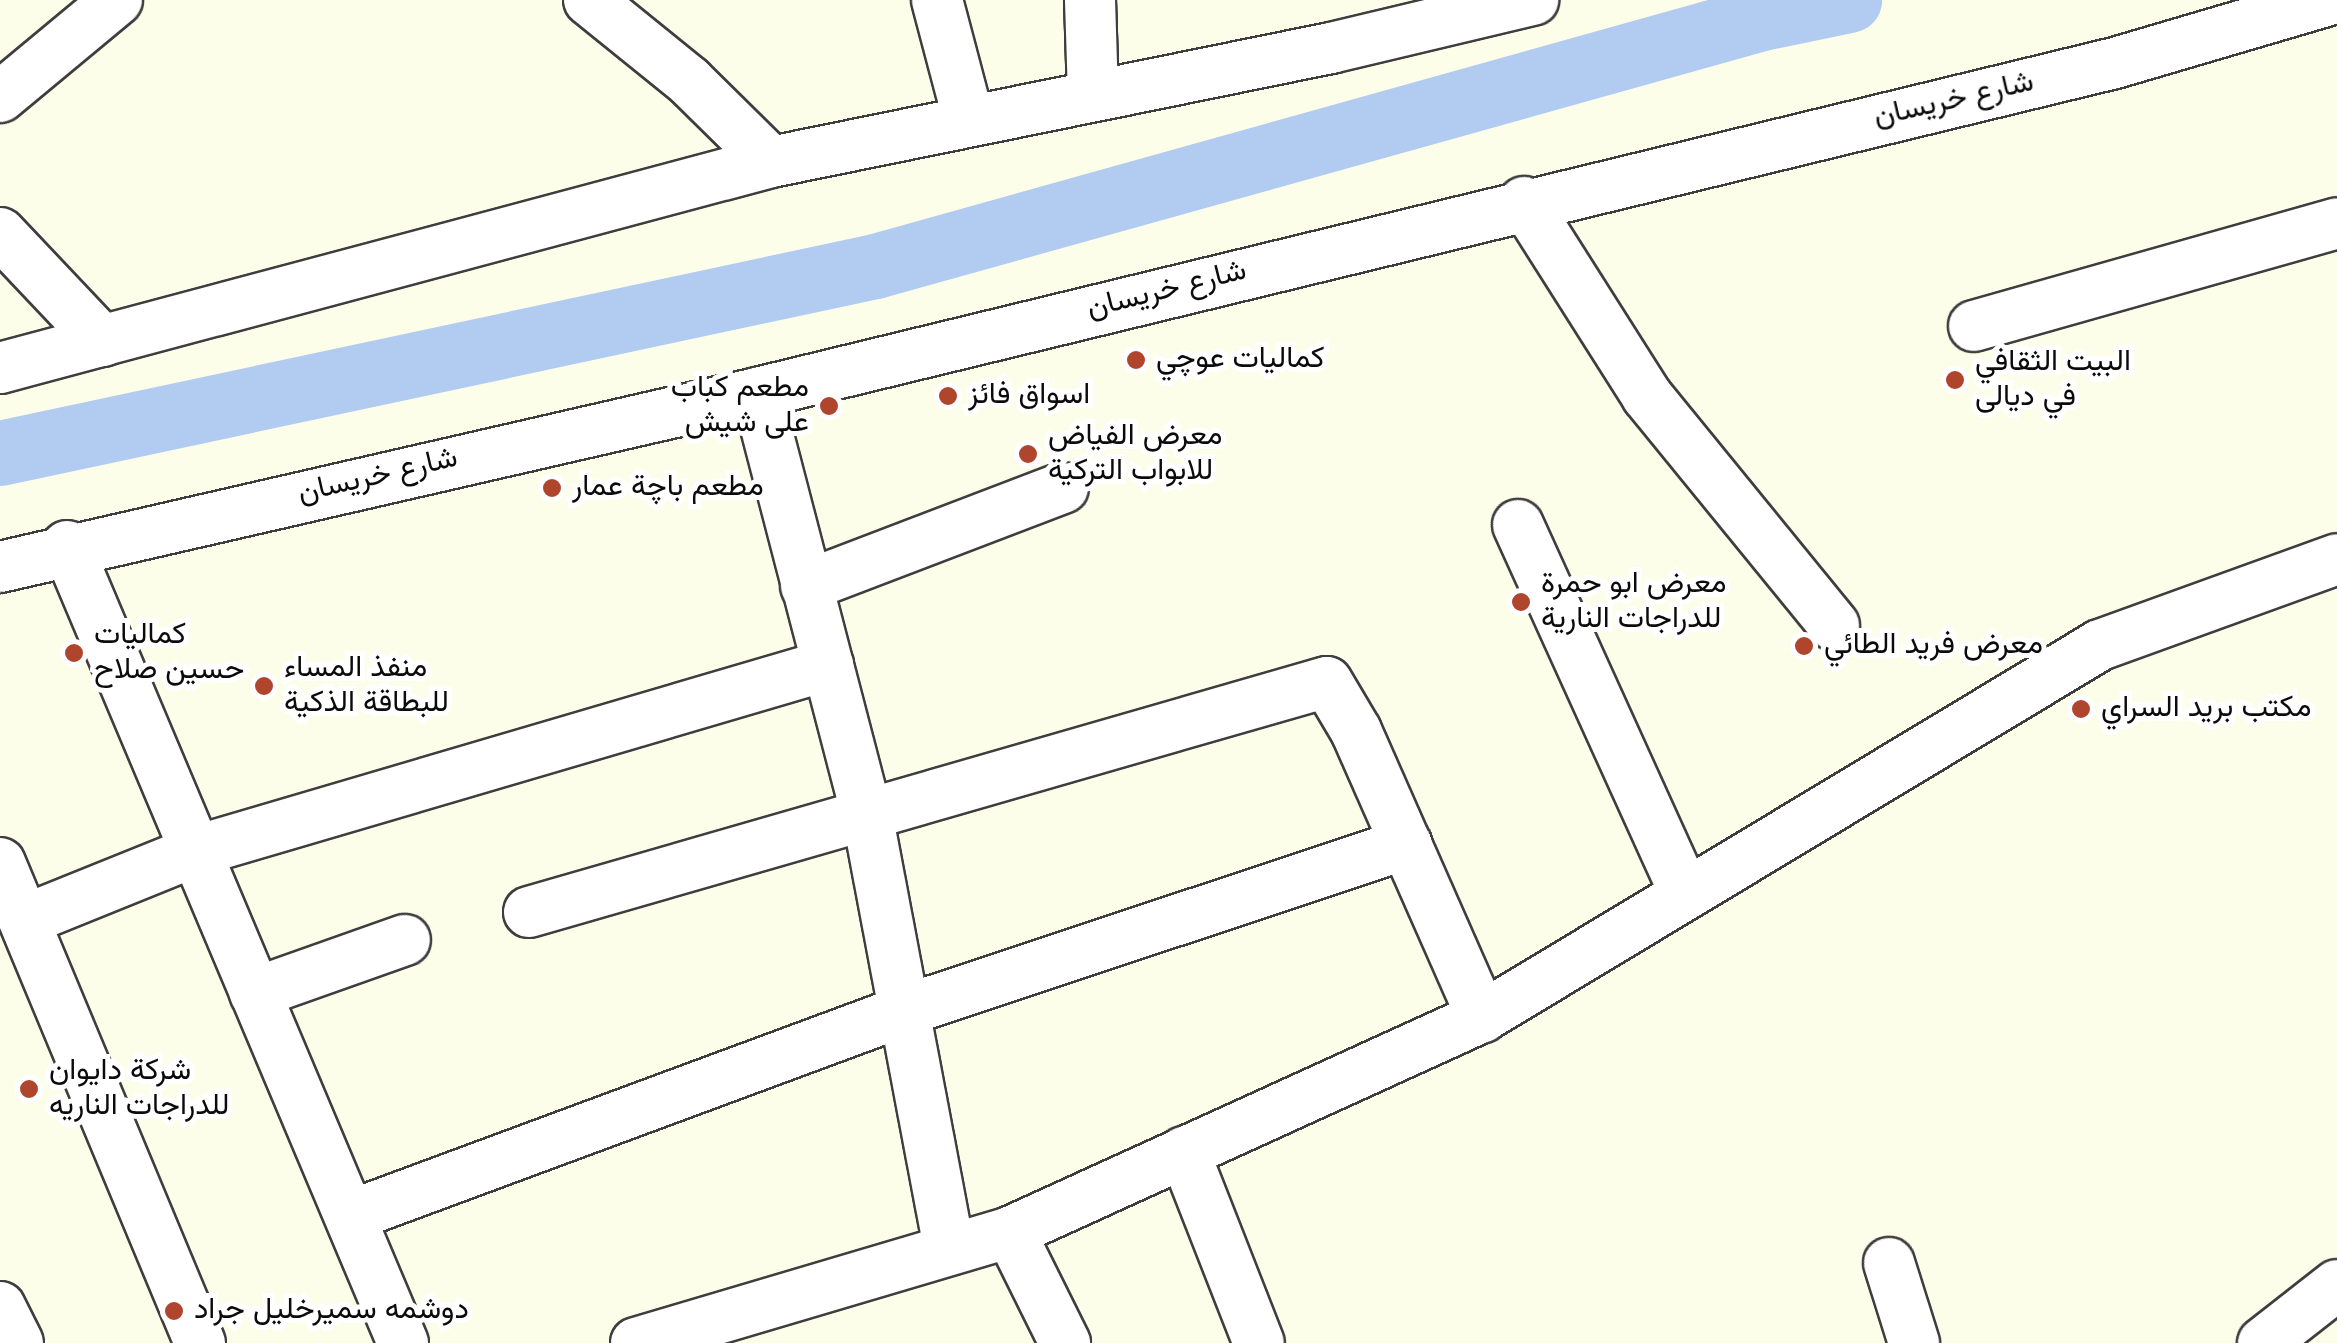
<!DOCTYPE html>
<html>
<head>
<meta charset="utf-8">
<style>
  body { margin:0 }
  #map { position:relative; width:2337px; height:1343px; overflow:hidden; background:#fdfeea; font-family:Georgia,Vazirmatn,serif }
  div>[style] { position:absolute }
  .river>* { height:65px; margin:-32.5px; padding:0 32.5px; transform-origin:32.5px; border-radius:32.5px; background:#b2cbf1 }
  .roads { filter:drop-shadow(2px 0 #3e3e3e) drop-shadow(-2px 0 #3e3e3e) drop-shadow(0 2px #3e3e3e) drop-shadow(0 -2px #3e3e3e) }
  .minor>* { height:50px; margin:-25px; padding:0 25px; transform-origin:25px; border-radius:25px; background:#fff }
  .dots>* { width:28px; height:28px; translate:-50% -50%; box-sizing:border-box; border:5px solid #fff; border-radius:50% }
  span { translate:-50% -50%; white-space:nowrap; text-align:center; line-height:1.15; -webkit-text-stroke:10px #fff; paint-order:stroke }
  .street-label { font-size:30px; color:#0b0b0b }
  .poi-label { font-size:30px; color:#0b0b0b }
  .left { translate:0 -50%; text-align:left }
  .right { translate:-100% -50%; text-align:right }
</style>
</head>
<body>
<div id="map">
  <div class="river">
    <i style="left:0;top:453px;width:895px;rotate:-12.06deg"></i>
    <i style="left:875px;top:266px;width:921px;rotate:-15.62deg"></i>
    <i style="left:1762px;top:18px;width:89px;rotate:-11.7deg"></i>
  </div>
  <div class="roads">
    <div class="minor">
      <i style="left:589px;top:0;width:129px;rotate:39deg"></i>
      <i style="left:689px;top:81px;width:115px;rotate:44.6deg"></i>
      <i style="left:937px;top:0;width:121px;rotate:75.2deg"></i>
      <i style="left:1090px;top:0;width:93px;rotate:88.2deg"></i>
      <i style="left:0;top:97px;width:152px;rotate:-39.7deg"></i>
      <i style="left:1524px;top:202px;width:230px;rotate:57.6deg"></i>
      <i style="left:1647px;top:396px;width:296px;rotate:50.8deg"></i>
      <i style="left:0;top:233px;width:149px;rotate:46.6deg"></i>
      <i style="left:1974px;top:326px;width:377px;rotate:-15.8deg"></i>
      <i style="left:0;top:368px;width:798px;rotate:-14.96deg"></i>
      <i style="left:771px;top:162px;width:571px;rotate:-11.51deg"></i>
      <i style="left:1331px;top:48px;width:208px;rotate:-13.4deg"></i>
      <i style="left:757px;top:393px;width:440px;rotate:75.4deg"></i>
      <i style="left:868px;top:819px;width:436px;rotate:79.3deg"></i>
      <i style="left:1518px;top:525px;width:404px;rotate:65.6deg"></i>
      <i style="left:67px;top:546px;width:865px;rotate:67.14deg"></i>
      <i style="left:0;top:567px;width:777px;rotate:-12.94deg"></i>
      <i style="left:757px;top:393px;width:1398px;rotate:-13.66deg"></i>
      <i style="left:2115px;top:63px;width:223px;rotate:-16.4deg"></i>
      <i style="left:806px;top:586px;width:275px;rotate:-20.9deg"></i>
      <i style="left:0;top:863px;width:520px;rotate:67.38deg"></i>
      <i style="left:529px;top:912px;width:830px;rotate:-16.08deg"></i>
      <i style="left:1327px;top:682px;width:57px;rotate:59.4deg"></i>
      <i style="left:1356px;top:731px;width:313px;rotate:66.2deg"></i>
      <i style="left:25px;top:920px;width:184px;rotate:-22deg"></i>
      <i style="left:196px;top:851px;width:659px;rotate:-16.4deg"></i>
      <i style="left:255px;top:993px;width:159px;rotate:-19.5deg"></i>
      <i style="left:1184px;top:1152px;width:205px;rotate:68.6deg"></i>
      <i style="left:350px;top:1216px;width:596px;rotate:-20.32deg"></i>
      <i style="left:909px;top:1009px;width:524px;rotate:-18.37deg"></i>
      <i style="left:1010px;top:1232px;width:124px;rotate:63.6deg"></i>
      <i style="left:1889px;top:1263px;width:84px;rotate:72.6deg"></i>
      <i style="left:0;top:1307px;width:40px;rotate:63.4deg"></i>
      <i style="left:636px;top:1343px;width:390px;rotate:-16.5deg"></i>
      <i style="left:1010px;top:1232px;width:519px;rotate:-24.49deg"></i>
      <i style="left:1482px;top:1017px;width:721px;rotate:-31.05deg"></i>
      <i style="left:2100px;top:645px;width:252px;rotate:-19.9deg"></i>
      <i style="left:2263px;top:1343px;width:94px;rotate:-38.1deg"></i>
    </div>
  </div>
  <div class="dots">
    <i style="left:1136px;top:360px;background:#b0452d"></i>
    <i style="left:1955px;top:380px;background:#b0452d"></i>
    <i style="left:948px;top:396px;background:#b0452d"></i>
    <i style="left:829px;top:406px;background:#b0452d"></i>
    <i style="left:1028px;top:454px;background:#b0452d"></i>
    <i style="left:552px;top:488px;background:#b0452d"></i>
    <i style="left:1521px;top:602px;background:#b0452d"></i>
    <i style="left:1804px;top:646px;background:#b0452d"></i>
    <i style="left:74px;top:653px;background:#b0452d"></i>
    <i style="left:264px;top:686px;background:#b0452d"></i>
    <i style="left:2081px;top:709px;background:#b0452d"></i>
    <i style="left:29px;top:1089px;background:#b0452d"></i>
    <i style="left:174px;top:1311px;background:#b0452d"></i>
  </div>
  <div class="street-label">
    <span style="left:1954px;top:101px;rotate:-13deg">شارع خريسان</span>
    <span style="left:1167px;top:291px;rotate:-14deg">شارع خريسان</span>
    <span style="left:378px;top:477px;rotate:-13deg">شارع خريسان</span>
  </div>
  <div class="poi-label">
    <span class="left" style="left:1156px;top:360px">كماليات عوچي</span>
    <span class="left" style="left:1975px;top:380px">البيت الثقافي<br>في ديالى</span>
    <span class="right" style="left:809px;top:406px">مطعم كباب<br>على شيش</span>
    <span class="left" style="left:968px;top:396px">اسواق فائز</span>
    <span class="left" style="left:1048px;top:454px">معرض الفياض<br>للابواب التركية</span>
    <span class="left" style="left:572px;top:488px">مطعم باچة عمار</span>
    <span class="left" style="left:1541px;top:602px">معرض ابو حمرة<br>للدراجات النارية</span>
    <span class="left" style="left:94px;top:653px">كماليات<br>حسين صلاح</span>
    <span class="left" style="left:1824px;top:646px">معرض فريد الطائي</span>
    <span class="left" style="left:284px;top:686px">منفذ المساء<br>للبطاقة الذكية</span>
    <span class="left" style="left:2101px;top:709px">مكتب بريد السراي</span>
    <span class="left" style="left:49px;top:1089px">شركة دايوان<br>للدراجات الناريه</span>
    <span class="left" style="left:194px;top:1311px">دوشمه سميرخليل جراد</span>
  </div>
</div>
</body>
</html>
